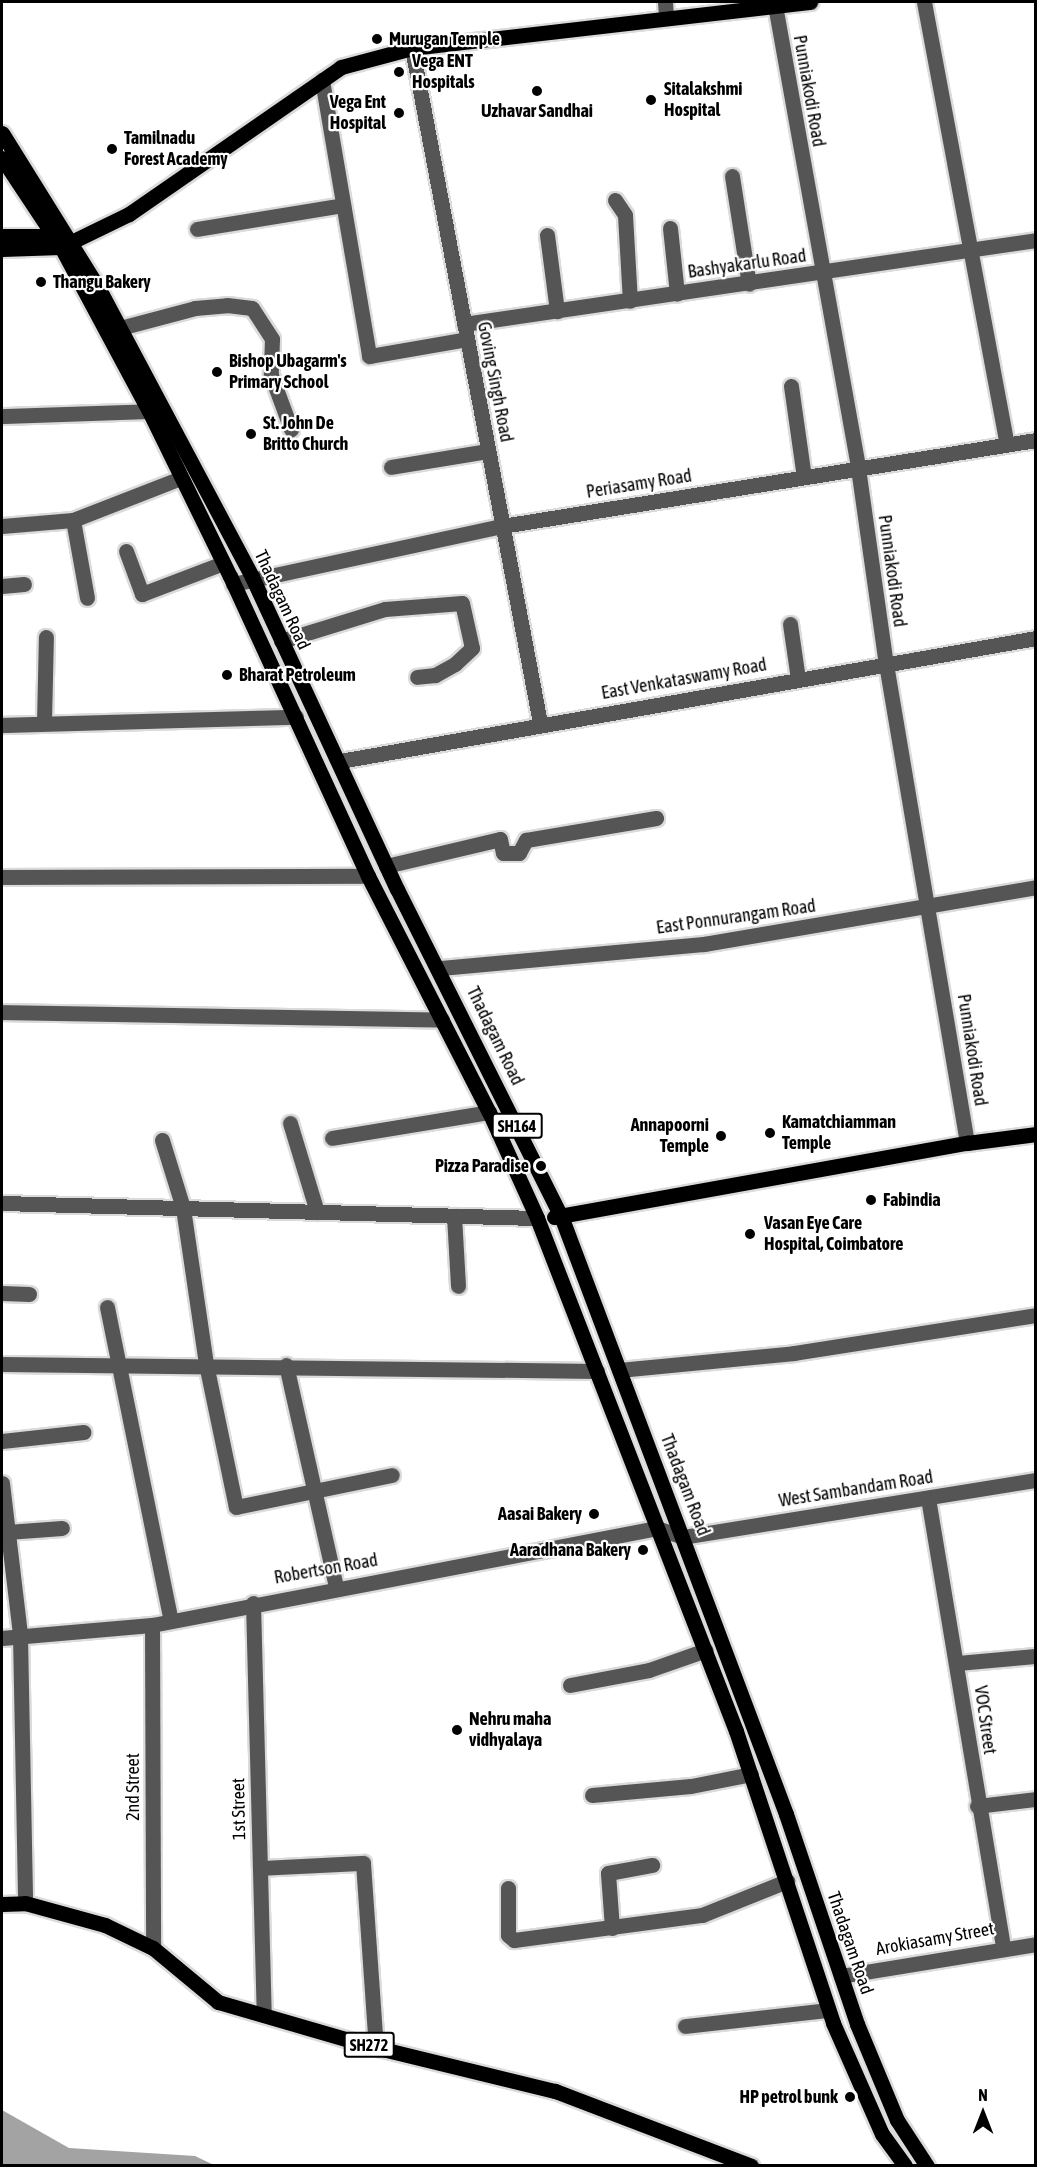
<!DOCTYPE html>
<html>
<head>
<meta charset="utf-8">
<style>
  body { margin:0 }
  #map { position:relative; width:1037px; height:2167px; overflow:hidden; background:#fff; font-family:"Asap Condensed",sans-serif }
  div>[style] { position:absolute }
  .water>* { inset:0; background:#a3a3a3 }
  .roads { filter:drop-shadow(2px 0 #dbdbdb) drop-shadow(-2px 0 #dbdbdb) drop-shadow(0 2px #dbdbdb) drop-shadow(0 -2px #dbdbdb) }
  .minor>* { height:15px; margin:-7.5px; padding:0 7.5px; transform-origin:7.5px; border-radius:7.5px; background:#555 }
  .major>* { height:15px; margin:-7.5px; padding:0 7.5px; transform-origin:7.5px; border-radius:7.5px; background:#000 }
  .dots>* { width:16px; height:16px; translate:-50% -50%; box-sizing:border-box; border:3px solid #fff; border-radius:50% }
  span { translate:-50% -50%; white-space:nowrap; text-align:center; line-height:1.15; -webkit-text-stroke:4.5px #fff; paint-order:stroke }
  .shield-label span { padding:2px 4px; background:#fff; border:2px solid; border-radius:4px; -webkit-text-stroke-width:0 }
  .shield-label { font-size:16px; color:#000; font-weight:700 }
  .poi-label { font-size:18px; color:#000; font-weight:700 }
  .left { translate:0 -50%; text-align:left }
  .right { translate:-100% -50%; text-align:right }
  .street-label { font-size:18px; color:#000 }
  .frame { position:absolute; inset:0; border:3px solid #000; pointer-events:none }
  .north { position:absolute; left:953px; top:2083px; width:60px; height:60px; -webkit-text-stroke:4px #fff; paint-order:stroke; rotate:0deg; font-size:16px; font-weight:700; line-height:24px; text-align:center; color:#000 }
  .north::after { content:''; display:block; margin:auto; width:21px; height:27px; background:#000; clip-path:polygon(50% 0,100% 100%,50% 72%,0 100%) }
</style>
</head>
<body>
<div id="map">
  <div class="water">
    <i style="clip-path:polygon(2px 2110px,69px 2148px,195px 2156px,214px 2165px,2px 2165px)"></i>
  </div>
  <div class="roads">
    <div class="minor">
      <i style="left:665px;top:2px;width:16px;rotate:86deg"></i>
      <i style="left:924px;top:2px;width:450px;rotate:79.4deg"></i>
      <i style="left:775px;top:5px;width:470px;rotate:79.8deg"></i>
      <i style="left:858px;top:468px;width:198px;rotate:81.9deg"></i>
      <i style="left:886px;top:664px;width:486px;rotate:80.4deg"></i>
      <i style="left:412px;top:48px;width:687px;rotate:79.26deg"></i>
      <i style="left:322px;top:80px;width:280px;rotate:80.3deg"></i>
      <i style="left:369px;top:356px;width:99px;rotate:-9.8deg"></i>
      <i style="left:732px;top:176px;width:109px;rotate:81.1deg"></i>
      <i style="left:615px;top:200px;width:18px;rotate:56deg"></i>
      <i style="left:625px;top:215px;width:86px;rotate:86.7deg"></i>
      <i style="left:670px;top:228px;width:66px;rotate:83.9deg"></i>
      <i style="left:197px;top:229px;width:148px;rotate:-9.3deg"></i>
      <i style="left:547px;top:235px;width:77px;rotate:82.5deg"></i>
      <i style="left:464px;top:324px;width:578px;rotate:-8.35deg"></i>
      <i style="left:120px;top:328px;width:78px;rotate:-14.9deg"></i>
      <i style="left:195px;top:308px;width:32px;rotate:-5deg"></i>
      <i style="left:227px;top:305px;width:25px;rotate:7deg"></i>
      <i style="left:252px;top:308px;width:37px;rotate:57deg"></i>
      <i style="left:272px;top:339px;width:36px;rotate:92deg"></i>
      <i style="left:271px;top:375px;width:58px;rotate:69.7deg"></i>
      <i style="left:791px;top:386px;width:92px;rotate:81.9deg"></i>
      <i style="left:2px;top:416px;width:147px;rotate:-1.9deg"></i>
      <i style="left:391px;top:467px;width:98px;rotate:-9.4deg"></i>
      <i style="left:73px;top:520px;width:79px;rotate:79.8deg"></i>
      <i style="left:2px;top:526px;width:71px;rotate:-4.8deg"></i>
      <i style="left:73px;top:520px;width:116px;rotate:-21.3deg"></i>
      <i style="left:126px;top:551px;width:46px;rotate:69.6deg"></i>
      <i style="left:142px;top:594px;width:87px;rotate:-20.9deg"></i>
      <i style="left:233px;top:584px;width:275px;rotate:-12.2deg"></i>
      <i style="left:502px;top:526px;width:541px;rotate:-9.15deg"></i>
      <i style="left:2px;top:586px;width:22px;rotate:-5deg"></i>
      <i style="left:790px;top:624px;width:56px;rotate:81.7deg"></i>
      <i style="left:281px;top:641px;width:109px;rotate:-17.1deg"></i>
      <i style="left:385px;top:609px;width:77px;rotate:-4.5deg"></i>
      <i style="left:462px;top:603px;width:46px;rotate:77.5deg"></i>
      <i style="left:472px;top:648px;width:23px;rotate:137deg"></i>
      <i style="left:455px;top:664px;width:23px;rotate:151deg"></i>
      <i style="left:435px;top:675px;width:18px;rotate:174deg"></i>
      <i style="left:44px;top:722px;width:85px;rotate:-88.7deg"></i>
      <i style="left:2px;top:725px;width:294px;rotate:-1.6deg"></i>
      <i style="left:340px;top:761px;width:707px;rotate:-10.02deg"></i>
      <i style="left:386px;top:866px;width:117px;rotate:-13.3deg"></i>
      <i style="left:500px;top:839px;width:14px;rotate:78deg"></i>
      <i style="left:503px;top:853px;width:16px"></i>
      <i style="left:519px;top:853px;width:15px;rotate:-62deg"></i>
      <i style="left:526px;top:840px;width:132px;rotate:-9.6deg"></i>
      <i style="left:2px;top:877px;width:366px;rotate:-0.2deg"></i>
      <i style="left:440px;top:968px;width:265px;rotate:-5.2deg"></i>
      <i style="left:704px;top:944px;width:337px;rotate:-9.7deg"></i>
      <i style="left:2px;top:1012px;width:440px;rotate:1deg"></i>
      <i style="left:290px;top:1123px;width:93px;rotate:73.1deg"></i>
      <i style="left:332px;top:1138px;width:159px;rotate:-9.4deg"></i>
      <i style="left:162px;top:1140px;width:71px;rotate:72.8deg"></i>
      <i style="left:183px;top:1208px;width:158px;rotate:81.6deg"></i>
      <i style="left:206px;top:1364px;width:146px;rotate:78.2deg"></i>
      <i style="left:236px;top:1507px;width:159px;rotate:-11.6deg"></i>
      <i style="left:2px;top:1203px;width:535px;rotate:1.61deg"></i>
      <i style="left:454px;top:1216px;width:70px;rotate:86.7deg"></i>
      <i style="left:2px;top:1293px;width:27px;rotate:2deg"></i>
      <i style="left:107px;top:1307px;width:320px;rotate:78.5deg"></i>
      <i style="left:2px;top:1364px;width:595px;rotate:0.67deg"></i>
      <i style="left:286px;top:1365px;width:228px;rotate:77.3deg"></i>
      <i style="left:619px;top:1370px;width:176px;rotate:-5.5deg"></i>
      <i style="left:794px;top:1353px;width:245px;rotate:-8.9deg"></i>
      <i style="left:2px;top:1441px;width:82px;rotate:-6.3deg"></i>
      <i style="left:2px;top:1483px;width:153px;rotate:83.2deg"></i>
      <i style="left:20px;top:1635px;width:268px;rotate:88.9deg"></i>
      <i style="left:928px;top:1498px;width:455px;rotate:80.5deg"></i>
      <i style="left:7px;top:1532px;width:55px;rotate:-4.2deg"></i>
      <i style="left:253px;top:1603px;width:412px;rotate:88.5deg"></i>
      <i style="left:152px;top:1625px;width:323px;rotate:89.8deg"></i>
      <i style="left:2px;top:1638px;width:151px;rotate:-5deg"></i>
      <i style="left:152px;top:1625px;width:514px;rotate:-10.87deg"></i>
      <i style="left:657px;top:1528px;width:28px;rotate:19deg"></i>
      <i style="left:683px;top:1537px;width:358px;rotate:-9.2deg"></i>
      <i style="left:957px;top:1663px;width:79px;rotate:-5.1deg"></i>
      <i style="left:570px;top:1685px;width:80px;rotate:-10.8deg"></i>
      <i style="left:649px;top:1670px;width:60px;rotate:-19.3deg"></i>
      <i style="left:592px;top:1795px;width:99px;rotate:-5.2deg"></i>
      <i style="left:691px;top:1786px;width:61px;rotate:-11.3deg"></i>
      <i style="left:977px;top:1806px;width:59px;rotate:-6.8deg"></i>
      <i style="left:260px;top:1868px;width:103px;rotate:-2.8deg"></i>
      <i style="left:363px;top:1863px;width:184px;rotate:86deg"></i>
      <i style="left:508px;top:1888px;width:47px;rotate:90deg"></i>
      <i style="left:508px;top:1935px;width:8px;rotate:40deg"></i>
      <i style="left:514px;top:1940px;width:190px;rotate:-7.6deg"></i>
      <i style="left:702px;top:1915px;width:92px;rotate:-21.8deg"></i>
      <i style="left:612px;top:1928px;width:55px;rotate:-94.2deg"></i>
      <i style="left:608px;top:1873px;width:45px;rotate:-10.3deg"></i>
      <i style="left:841px;top:1976px;width:198px;rotate:-9.3deg"></i>
      <i style="left:685px;top:2026px;width:144px;rotate:-6.4deg"></i>
    </div>
    <div class="major">
      <i style="left:2px;top:133px;width:181px;rotate:58.1deg"></i>
      <i style="left:98px;top:287px;width:328px;rotate:62deg"></i>
      <i style="left:252px;top:577px;width:344px;rotate:65.1deg"></i>
      <i style="left:397px;top:889px;width:366px;rotate:63.4deg"></i>
      <i style="left:561px;top:1216px;width:639px;rotate:69.38deg"></i>
      <i style="left:786px;top:1814px;width:222px;rotate:71.3deg"></i>
      <i style="left:857px;top:2024px;width:104px;rotate:67.4deg"></i>
      <i style="left:897px;top:2120px;width:55px;rotate:56.9deg"></i>
      <i style="left:2px;top:158px;width:107px;rotate:56.5deg"></i>
      <i style="left:61px;top:247px;width:186px;rotate:61.8deg"></i>
      <i style="left:149px;top:411px;width:184px;rotate:63.9deg"></i>
      <i style="left:230px;top:576px;width:330px;rotate:65.3deg"></i>
      <i style="left:368px;top:876px;width:265px;rotate:62.9deg"></i>
      <i style="left:489px;top:1112px;width:116px;rotate:65.6deg"></i>
      <i style="left:537px;top:1218px;width:550px;rotate:68.8deg"></i>
      <i style="left:736px;top:1731px;width:308px;rotate:71.6deg"></i>
      <i style="left:833px;top:2023px;width:121px;rotate:66.2deg"></i>
      <i style="left:882px;top:2134px;width:39px;rotate:54deg"></i>
      <i style="left:2px;top:236px;width:55px"></i>
      <i style="left:2px;top:249px;width:59px;rotate:-1.9deg"></i>
      <i style="left:61px;top:247px;width:76px;rotate:-25.9deg"></i>
      <i style="left:129px;top:214px;width:258px;rotate:-34.7deg"></i>
      <i style="left:341px;top:67px;width:73px;rotate:-15deg"></i>
      <i style="left:412px;top:48px;width:401px;rotate:-6.6deg"></i>
      <i style="left:554px;top:1217px;width:420px;rotate:-10.2deg"></i>
      <i style="left:967px;top:1143px;width:70px;rotate:-7.4deg"></i>
      <i style="left:2px;top:1904px;width:23px;rotate:-2deg"></i>
      <i style="left:25px;top:1903px;width:83px;rotate:15.4deg"></i>
      <i style="left:105px;top:1925px;width:53px;rotate:25.6deg"></i>
      <i style="left:153px;top:1948px;width:85px;rotate:39.7deg"></i>
      <i style="left:218px;top:2002px;width:154px;rotate:16.2deg"></i>
      <i style="left:366px;top:2045px;width:195px;rotate:13.7deg"></i>
      <i style="left:555px;top:2091px;width:210px;rotate:20.9deg"></i>
    </div>
  </div>
  <div class="dots">
    <i style="left:377px;top:39px;background:#000"></i>
    <i style="left:399px;top:72px;background:#000"></i>
    <i style="left:537px;top:91px;background:#000"></i>
    <i style="left:651px;top:100px;background:#000"></i>
    <i style="left:399px;top:113px;background:#000"></i>
    <i style="left:112px;top:149px;background:#000"></i>
    <i style="left:41px;top:282px;background:#000"></i>
    <i style="left:217px;top:372px;background:#000"></i>
    <i style="left:251px;top:434px;background:#000"></i>
    <i style="left:227px;top:675px;background:#000"></i>
    <i style="left:770px;top:1133px;background:#000"></i>
    <i style="left:721px;top:1136px;background:#000"></i>
    <i style="left:541px;top:1166px;background:#000"></i>
    <i style="left:871px;top:1200px;background:#000"></i>
    <i style="left:750px;top:1234px;background:#000"></i>
    <i style="left:594px;top:1514px;background:#000"></i>
    <i style="left:643px;top:1550px;background:#000"></i>
    <i style="left:457px;top:1730px;background:#000"></i>
    <i style="left:850px;top:2097px;background:#000"></i>
  </div>
  <div class="shield-label">
    <span style="left:517px;top:1126px">SH164</span>
    <span style="left:369px;top:2045px">SH272</span>
  </div>
  <div class="poi-label">
    <span class="left" style="left:389px;top:39px">Murugan Temple</span>
    <span class="left" style="left:412px;top:72px">Vega ENT<br>Hospitals</span>
    <span class="left" style="left:664px;top:100px">Sitalakshmi<br>Hospital</span>
    <span class="right" style="left:386px;top:113px">Vega Ent<br>Hospital</span>
    <span style="left:537px;top:111px">Uzhavar Sandhai</span>
    <span class="left" style="left:124px;top:149px">Tamilnadu<br>Forest Academy</span>
    <span class="left" style="left:53px;top:282px">Thangu Bakery</span>
    <span class="left" style="left:229px;top:372px">Bishop Ubagarm's<br>Primary School</span>
    <span class="left" style="left:263px;top:434px">St. John De<br>Britto Church</span>
    <span class="left" style="left:239px;top:675px">Bharat Petroleum</span>
    <span class="left" style="left:782px;top:1133px">Kamatchiamman<br>Temple</span>
    <span class="right" style="left:709px;top:1136px">Annapoorni<br>Temple</span>
    <span class="right" style="left:529px;top:1166px">Pizza Paradise</span>
    <span class="left" style="left:883px;top:1200px">Fabindia</span>
    <span class="left" style="left:764px;top:1234px">Vasan Eye Care<br>Hospital, Coimbatore</span>
    <span class="right" style="left:582px;top:1514px">Aasai Bakery</span>
    <span class="right" style="left:631px;top:1550px">Aaradhana Bakery</span>
    <span class="left" style="left:469px;top:1730px">Nehru maha<br>vidhyalaya</span>
    <span class="right" style="left:838px;top:2097px">HP petrol bunk</span>
  </div>
  <div class="street-label">
    <span style="left:809px;top:91px;rotate:80deg">Punniakodi Road</span>
    <span style="left:747px;top:264px;rotate:-8deg">Bashyakarlu Road</span>
    <span style="left:495px;top:382px;rotate:79deg">Goving Singh Road</span>
    <span style="left:639px;top:484px;rotate:-9deg">Periasamy Road</span>
    <span style="left:892px;top:571px;rotate:82deg">Punniakodi Road</span>
    <span style="left:282px;top:600px;rotate:65deg">Thadagam Road</span>
    <span style="left:684px;top:679px;rotate:-10deg">East Venkataswamy Road</span>
    <span style="left:736px;top:917px;rotate:-8deg">East Ponnurangam Road</span>
    <span style="left:495px;top:1036px;rotate:64deg">Thadagam Road</span>
    <span style="left:972px;top:1050px;rotate:81deg">Punniakodi Road</span>
    <span style="left:685px;top:1485px;rotate:69deg">Thadagam Road</span>
    <span style="left:856px;top:1489px;rotate:-9deg">West Sambandam Road</span>
    <span style="left:326px;top:1569px;rotate:-10deg">Robertson Road</span>
    <span style="left:985px;top:1720px;rotate:82deg">VOC Street</span>
    <span style="left:133px;top:1787px;rotate:-90deg">2nd Street</span>
    <span style="left:239px;top:1809px;rotate:-91deg">1st Street</span>
    <span style="left:935px;top:1939px;rotate:-10deg">Arokiasamy Street</span>
    <span style="left:850px;top:1943px;rotate:71deg">Thadagam Road</span>
  </div>
  <div class="frame"></div>
  <div class="north">N</div>
</div>
</body>
</html>
